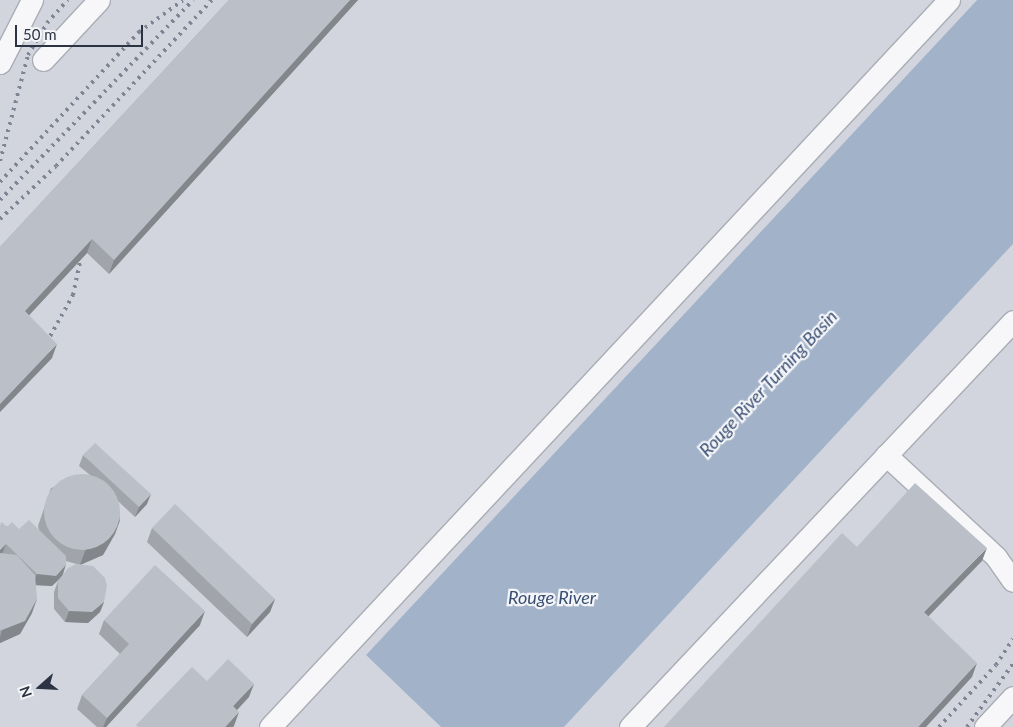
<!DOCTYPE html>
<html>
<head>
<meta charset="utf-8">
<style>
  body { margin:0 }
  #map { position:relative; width:1013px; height:727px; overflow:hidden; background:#e4e6eb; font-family:Lato,sans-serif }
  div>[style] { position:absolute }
  .built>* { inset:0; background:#d2d5dd }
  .water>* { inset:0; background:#a2b2c8 }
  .roads { filter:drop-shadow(1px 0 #a9adb5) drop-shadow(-1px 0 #a9adb5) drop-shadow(0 1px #a9adb5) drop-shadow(0 -1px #a9adb5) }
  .minor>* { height:21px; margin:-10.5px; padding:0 10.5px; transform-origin:10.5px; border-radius:10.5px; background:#f7f7f9 }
  .rail>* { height:4px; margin-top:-2px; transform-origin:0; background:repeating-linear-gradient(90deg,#7e8594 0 2.5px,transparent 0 7.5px) }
  .wall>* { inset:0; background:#a1a4ab }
  .shaded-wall>* { inset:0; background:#83868b }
  .building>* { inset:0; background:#bbbfc7 }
  .round { border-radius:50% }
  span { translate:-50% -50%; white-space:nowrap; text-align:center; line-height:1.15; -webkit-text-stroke:4.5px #f4f5f8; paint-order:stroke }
  .water-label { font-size:18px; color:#394f74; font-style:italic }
  .north { position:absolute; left:15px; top:662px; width:50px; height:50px; -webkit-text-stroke:4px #f4f5f8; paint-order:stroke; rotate:251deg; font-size:14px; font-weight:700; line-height:20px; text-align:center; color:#2c3342 }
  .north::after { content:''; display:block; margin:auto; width:18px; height:22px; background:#2c3342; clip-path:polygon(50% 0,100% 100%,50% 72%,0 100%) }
  .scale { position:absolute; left:15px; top:25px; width:128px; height:22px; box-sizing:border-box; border:2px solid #2c3342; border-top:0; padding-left:6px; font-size:15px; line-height:18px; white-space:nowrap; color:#2c3342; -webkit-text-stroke:4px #f4f5f8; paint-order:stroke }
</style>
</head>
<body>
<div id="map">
  <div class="built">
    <i style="clip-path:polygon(0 0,977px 0,366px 655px,441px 727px,0 727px)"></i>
    <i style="clip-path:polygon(1013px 244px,1013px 727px,564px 727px)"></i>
  </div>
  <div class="water">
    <i style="clip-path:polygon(977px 0,1013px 0,1013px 244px,564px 727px,441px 727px,366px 655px)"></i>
  </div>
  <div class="roads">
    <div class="minor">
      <i style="left:43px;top:60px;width:82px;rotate:-47deg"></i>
      <i style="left:0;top:63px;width:71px;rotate:-63.1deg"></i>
      <i style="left:886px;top:455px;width:150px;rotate:42.8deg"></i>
      <i style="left:996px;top:557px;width:29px;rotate:55deg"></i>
      <i style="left:270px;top:727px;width:995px;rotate:-46.96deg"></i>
      <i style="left:630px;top:727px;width:558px;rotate:-46.67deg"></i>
      <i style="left:985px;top:727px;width:41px;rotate:-47deg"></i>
    </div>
  </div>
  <div class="rail">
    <i style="left:0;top:161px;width:110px;rotate:-75.2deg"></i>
    <i style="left:28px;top:55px;width:37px;rotate:-59deg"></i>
    <i style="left:47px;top:23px;width:31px;rotate:-48deg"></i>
    <i style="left:0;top:182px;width:205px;rotate:-47.2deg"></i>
    <i style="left:139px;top:32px;width:54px;rotate:-36deg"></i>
    <i style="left:0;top:200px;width:278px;rotate:-46deg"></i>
    <i style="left:0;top:219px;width:77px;rotate:-43.4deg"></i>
    <i style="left:56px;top:166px;width:228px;rotate:-46.8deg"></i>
    <i style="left:43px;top:349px;width:62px;rotate:-60.9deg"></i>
    <i style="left:73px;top:295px;width:35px;rotate:-78deg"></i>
    <i style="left:939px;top:727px;width:84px;rotate:-47.4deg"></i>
    <i style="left:996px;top:665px;width:31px;rotate:-57deg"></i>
    <i style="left:967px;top:727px;width:78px;rotate:-53.9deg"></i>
  </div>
  <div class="wall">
    <i style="clip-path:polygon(229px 0,358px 0,109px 274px,87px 253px,29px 315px,52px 358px,0 412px,0 247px)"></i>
    <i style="clip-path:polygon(83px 455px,147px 504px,135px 517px,118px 501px,120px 520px,115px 534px,103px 555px,80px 565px,66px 561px,63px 575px,104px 602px,100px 612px,88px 623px,65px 622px,54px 609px,54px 592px,58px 581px,61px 578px,52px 586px,36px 585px,32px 613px,20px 634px,0 643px,0 525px,19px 529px,39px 530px,38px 526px,51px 488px,90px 475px,79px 466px)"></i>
    <i style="clip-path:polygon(152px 528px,275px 599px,270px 612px,247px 637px,147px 542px)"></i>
    <i style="clip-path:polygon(104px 620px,200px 625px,106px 727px,97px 727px,77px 709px,82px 695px,120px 654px,99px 634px)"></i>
  </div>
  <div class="shaded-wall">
    <i style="clip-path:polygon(350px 0,358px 0,109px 274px,114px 260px)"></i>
    <i style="clip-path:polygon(92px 239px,87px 253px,20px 325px,25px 311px)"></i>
    <i style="clip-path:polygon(57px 344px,52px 358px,0 412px,0 404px)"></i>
    <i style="clip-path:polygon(151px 494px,147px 504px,135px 517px,139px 507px)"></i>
    <i style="clip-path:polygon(120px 520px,115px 534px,103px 555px,80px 565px,85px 551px)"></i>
    <i style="clip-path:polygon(6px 544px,2px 554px,0 557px,0 550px)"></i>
    <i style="clip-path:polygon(987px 548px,982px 561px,919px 626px,924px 612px)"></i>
    <i style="clip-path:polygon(66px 565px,62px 576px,52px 586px,33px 585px,37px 574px)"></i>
    <i style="clip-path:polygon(37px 599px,32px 613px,20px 634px,0 643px,0 637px,2px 630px)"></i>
    <i style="clip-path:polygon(275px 599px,270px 612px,247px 637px,252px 624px)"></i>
    <i style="clip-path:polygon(104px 602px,100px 612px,88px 623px,65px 622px,69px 611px)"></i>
    <i style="clip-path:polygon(205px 611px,200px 625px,106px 727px,103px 727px,107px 718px)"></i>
    <i style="clip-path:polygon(977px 663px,972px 677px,926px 727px,918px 727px)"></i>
    <i style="clip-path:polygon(254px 684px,249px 697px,228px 720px,233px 706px)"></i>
    <i style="clip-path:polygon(239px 712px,234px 726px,233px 727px,225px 727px)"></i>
  </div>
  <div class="building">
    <i style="clip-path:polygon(229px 0,350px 0,114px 260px,92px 239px,25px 311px,57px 344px,0 404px,0 247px)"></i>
    <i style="clip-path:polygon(95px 443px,151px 494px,139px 507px,83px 455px)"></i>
    <i class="round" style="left:44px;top:474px;width:76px;height:76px"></i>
    <i style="clip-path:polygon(915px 483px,987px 548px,924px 612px,977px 663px,918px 727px,664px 727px,842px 533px,857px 547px)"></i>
    <i style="clip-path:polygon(175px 504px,275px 599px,252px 624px,152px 528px)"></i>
    <i style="clip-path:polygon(29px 520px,66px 556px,66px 565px,56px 576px,37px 574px,6px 544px,0 550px,0 525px,2px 522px,7px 527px,12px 522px,19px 529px)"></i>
    <i style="clip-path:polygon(0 553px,17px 555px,35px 575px,37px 599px,25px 621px,2px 630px,0 630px)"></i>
    <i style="clip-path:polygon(76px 564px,93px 566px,105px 578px,107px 586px,104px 602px,92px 612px,69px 611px,58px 598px,58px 581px,68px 568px)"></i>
    <i style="clip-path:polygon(155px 565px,205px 611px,107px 718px,82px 695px,129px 644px,104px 620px)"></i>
    <i style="clip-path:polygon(228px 659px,254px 684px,233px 706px,239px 712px,225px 727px,138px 727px,136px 725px,192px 667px,207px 681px)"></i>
  </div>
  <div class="water-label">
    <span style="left:768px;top:383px;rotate:-47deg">Rouge River Turning Basin</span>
    <span style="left:552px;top:597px">Rouge River</span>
  </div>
  <div class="north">N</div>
  <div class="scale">50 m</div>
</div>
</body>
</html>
